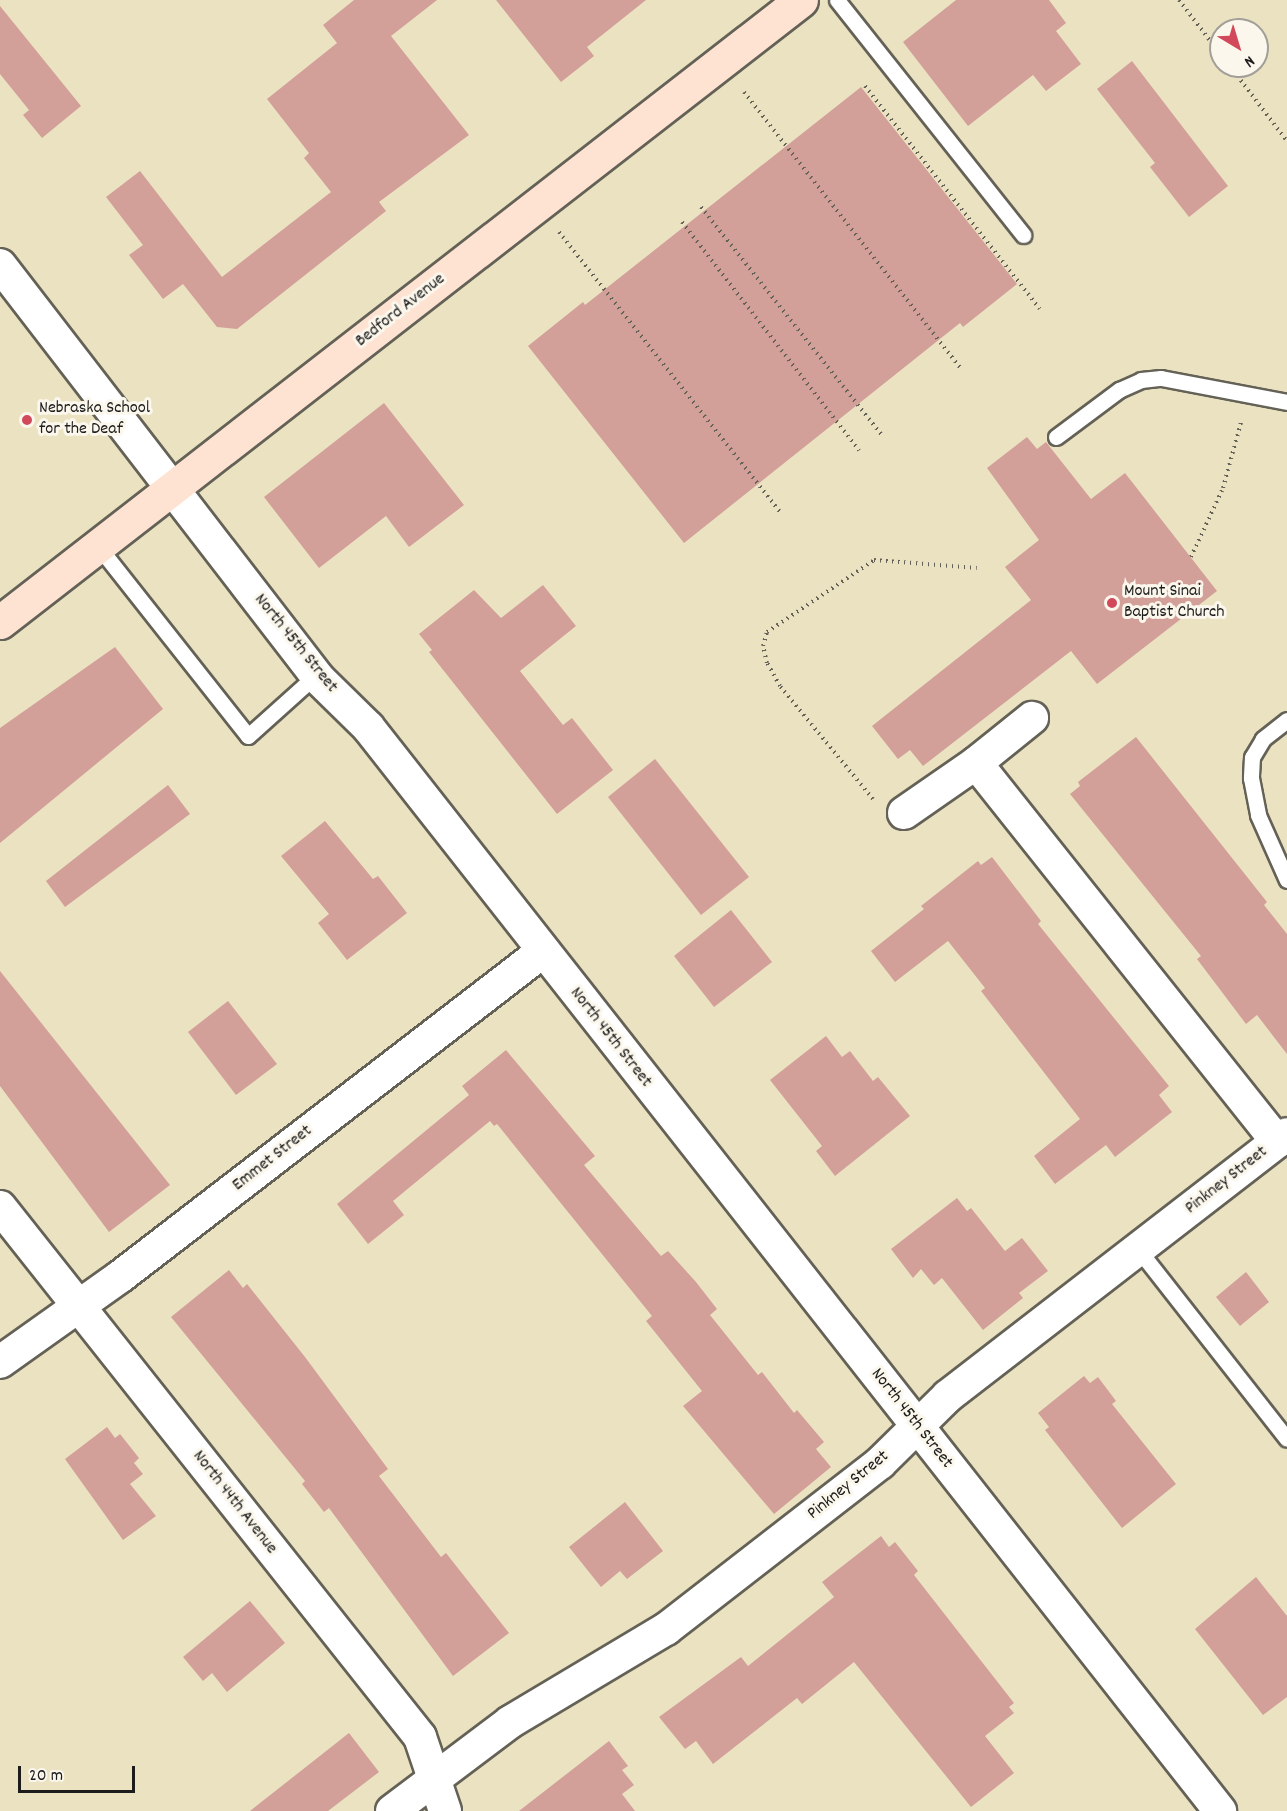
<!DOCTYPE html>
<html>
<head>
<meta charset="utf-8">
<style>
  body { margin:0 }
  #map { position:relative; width:1287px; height:1811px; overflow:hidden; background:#ebe2c2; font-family:Dekko,sans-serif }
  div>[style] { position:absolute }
  .building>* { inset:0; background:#d2a099 }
  .path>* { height:4px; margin-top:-2px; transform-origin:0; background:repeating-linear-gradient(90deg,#646156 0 1.5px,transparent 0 6px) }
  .roads { filter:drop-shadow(2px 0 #646156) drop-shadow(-2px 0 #646156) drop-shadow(0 2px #646156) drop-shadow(0 -2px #646156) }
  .lane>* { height:15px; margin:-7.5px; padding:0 7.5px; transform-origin:7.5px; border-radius:7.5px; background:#fff }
  .street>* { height:32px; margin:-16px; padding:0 16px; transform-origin:16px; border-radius:16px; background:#fff }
  .secondary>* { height:33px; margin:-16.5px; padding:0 16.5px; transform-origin:16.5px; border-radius:16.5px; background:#fee3d2 }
  .dots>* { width:16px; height:16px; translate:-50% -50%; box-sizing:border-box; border:3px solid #fbf7ec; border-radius:50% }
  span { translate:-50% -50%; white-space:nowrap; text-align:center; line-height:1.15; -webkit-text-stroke:6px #fbf7ec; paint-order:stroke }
  .street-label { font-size:18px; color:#1c1c1c }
  .poi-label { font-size:18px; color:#1c1c1c }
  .left { translate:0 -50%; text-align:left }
  .north { position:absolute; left:1209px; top:18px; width:60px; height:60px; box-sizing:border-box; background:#fbf7ec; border:2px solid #a29f99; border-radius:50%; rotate:142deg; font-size:16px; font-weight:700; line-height:24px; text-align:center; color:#1c1c1c }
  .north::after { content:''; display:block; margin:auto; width:21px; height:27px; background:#d1495b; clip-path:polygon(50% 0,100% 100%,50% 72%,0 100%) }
  .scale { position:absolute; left:18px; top:1766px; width:117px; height:27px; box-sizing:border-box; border:3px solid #1c1c1c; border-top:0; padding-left:8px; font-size:18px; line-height:21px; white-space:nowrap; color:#1c1c1c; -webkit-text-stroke:4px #fbf7ec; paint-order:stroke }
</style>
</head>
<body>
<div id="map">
  <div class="building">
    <i style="clip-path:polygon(354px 0,437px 0,391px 36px,469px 135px,379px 202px,386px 211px,237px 329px,217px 327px,183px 284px,163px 299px,129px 255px,143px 245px,106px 197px,140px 171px,222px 277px,331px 192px,304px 158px,309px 153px,267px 99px,337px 43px,323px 25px)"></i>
    <i style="clip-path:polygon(496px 0,646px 0,587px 47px,594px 56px,561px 82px)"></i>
    <i style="clip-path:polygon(956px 0,1049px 0,1066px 23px,1056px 31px,1081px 64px,1046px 91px,1033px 75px,968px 126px,903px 42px)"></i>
    <i style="clip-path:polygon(0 6px,81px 106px,42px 138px,23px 115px,29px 110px,0 74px)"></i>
    <i style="clip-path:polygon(1132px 61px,1228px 186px,1189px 217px,1150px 167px,1155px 163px,1097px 89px)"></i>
    <i style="clip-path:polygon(861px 87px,1017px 284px,963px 327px,960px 323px,684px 543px,528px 346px,583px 302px,585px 305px)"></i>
    <i style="clip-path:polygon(384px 403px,464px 505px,409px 547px,386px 516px,319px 568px,264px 497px)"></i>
    <i style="clip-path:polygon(1027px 437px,1037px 449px,1046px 442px,1091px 499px,1125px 473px,1217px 591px,1097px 684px,1071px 651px,923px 766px,910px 750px,898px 759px,872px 726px,1031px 600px,1005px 567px,1039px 540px,987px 468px)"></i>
    <i style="clip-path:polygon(543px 585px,576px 626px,520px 671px,563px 725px,572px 718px,613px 770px,557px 814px,429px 652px,432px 650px,419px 634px,474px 590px,501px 618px)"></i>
    <i style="clip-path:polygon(115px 647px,163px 709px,0 843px,0 728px)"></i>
    <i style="clip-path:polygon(1136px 737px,1267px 902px,1264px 905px,1287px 934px,1287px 1054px,1257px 1015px,1246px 1024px,1197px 959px,1201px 956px,1070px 794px,1080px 786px,1078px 782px)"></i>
    <i style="clip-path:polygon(655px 759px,749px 877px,701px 915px,608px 797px)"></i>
    <i style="clip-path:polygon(168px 785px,190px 814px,65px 907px,46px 881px)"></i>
    <i style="clip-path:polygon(325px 821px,373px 879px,378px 876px,407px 913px,347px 960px,318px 923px,329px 914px,281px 856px)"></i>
    <i style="clip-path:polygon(992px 857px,1041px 921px,1038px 924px,1169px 1086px,1159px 1095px,1172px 1112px,1115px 1157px,1106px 1145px,1055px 1184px,1034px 1156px,1080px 1119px,981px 991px,985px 988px,948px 941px,895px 982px,871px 951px,924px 909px,921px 906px,978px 861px,981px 865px)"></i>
    <i style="clip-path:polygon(731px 910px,772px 962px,714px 1007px,674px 956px)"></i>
    <i style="clip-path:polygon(0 971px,170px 1185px,109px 1232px,0 1086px)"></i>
    <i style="clip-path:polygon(228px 1001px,277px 1064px,236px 1095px,188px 1032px)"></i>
    <i style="clip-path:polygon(826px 1036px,842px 1057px,850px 1051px,873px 1081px,878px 1077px,910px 1116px,835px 1176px,816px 1151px,822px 1146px,770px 1080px)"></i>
    <i style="clip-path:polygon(506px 1050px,595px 1156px,584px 1165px,661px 1256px,668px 1251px,696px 1282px,717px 1309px,710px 1315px,758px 1375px,762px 1372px,794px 1413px,797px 1410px,824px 1442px,816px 1449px,831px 1467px,774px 1514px,683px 1406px,702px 1391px,646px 1321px,652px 1316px,497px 1124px,494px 1126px,490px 1121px,393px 1201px,404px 1215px,368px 1244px,337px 1204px,469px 1095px,462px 1086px)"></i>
    <i style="clip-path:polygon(957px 1198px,967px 1211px,971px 1208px,1005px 1251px,1022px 1238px,1048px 1271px,1019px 1293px,1023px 1298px,983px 1330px,942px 1278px,934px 1285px,921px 1269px,913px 1278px,891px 1249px)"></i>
    <i style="clip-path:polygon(229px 1270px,243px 1288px,247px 1284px,305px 1357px,388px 1469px,379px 1476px,441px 1557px,446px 1553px,509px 1633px,453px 1676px,329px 1508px,324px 1512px,302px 1484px,305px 1481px,171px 1317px)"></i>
    <i style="clip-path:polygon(1246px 1272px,1269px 1302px,1240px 1326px,1216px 1297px)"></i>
    <i style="clip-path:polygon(1084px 1376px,1090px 1383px,1098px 1377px,1116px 1401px,1112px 1404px,1176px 1484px,1122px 1528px,1045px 1430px,1049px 1427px,1038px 1413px)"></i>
    <i style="clip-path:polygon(107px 1427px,115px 1438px,120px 1434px,139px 1458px,134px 1463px,143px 1474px,130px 1484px,156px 1516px,123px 1540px,65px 1459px)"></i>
    <i style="clip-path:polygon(625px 1502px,663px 1551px,627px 1579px,620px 1571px,601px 1587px,569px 1547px)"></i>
    <i style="clip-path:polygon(881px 1536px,889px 1547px,895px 1542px,918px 1571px,914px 1575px,1014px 1703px,1009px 1707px,1014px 1713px,985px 1736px,1014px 1773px,971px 1807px,854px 1662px,802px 1704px,797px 1698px,713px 1764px,696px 1741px,685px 1749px,659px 1717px,741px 1657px,748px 1666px,834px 1597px,822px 1582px)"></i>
    <i style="clip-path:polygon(1256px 1577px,1287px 1616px,1287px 1697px,1263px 1715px,1195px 1629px)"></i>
    <i style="clip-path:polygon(250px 1601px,285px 1643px,227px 1692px,212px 1673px,203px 1681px,183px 1657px)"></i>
    <i style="clip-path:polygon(349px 1733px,379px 1772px,328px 1811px,250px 1811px)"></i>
    <i style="clip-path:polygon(609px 1741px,628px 1766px,622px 1770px,634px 1785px,622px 1794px,635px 1811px,519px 1811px)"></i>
  </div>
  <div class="path">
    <i style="left:1179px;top:0;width:69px;rotate:52.6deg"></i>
    <i style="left:1230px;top:66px;width:94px;rotate:52.8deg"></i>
    <i style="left:865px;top:86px;width:283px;rotate:51.9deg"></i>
    <i style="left:744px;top:92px;width:353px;rotate:51.9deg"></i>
    <i style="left:701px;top:207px;width:290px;rotate:51.6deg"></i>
    <i style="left:682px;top:222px;width:289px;rotate:52.2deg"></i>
    <i style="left:559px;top:232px;width:357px;rotate:51.7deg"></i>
    <i style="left:1191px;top:557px;width:76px;rotate:-65.1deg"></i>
    <i style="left:1223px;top:488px;width:68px;rotate:-74.7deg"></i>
    <i style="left:873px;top:799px;width:146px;rotate:-129.5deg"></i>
    <i style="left:780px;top:686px;width:26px;rotate:-119deg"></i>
    <i style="left:767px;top:663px;width:17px;rotate:-103deg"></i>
    <i style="left:763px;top:646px;width:15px;rotate:-74deg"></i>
    <i style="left:767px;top:632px;width:129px;rotate:-33.9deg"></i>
    <i style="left:874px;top:560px;width:103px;rotate:4.4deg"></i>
  </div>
  <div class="roads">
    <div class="lane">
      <i style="left:837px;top:0;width:300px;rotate:51.6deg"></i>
      <i style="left:1056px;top:437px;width:79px;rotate:-36.7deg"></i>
      <i style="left:1119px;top:390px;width:24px;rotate:-24deg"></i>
      <i style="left:1141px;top:380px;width:20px;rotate:-6deg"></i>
      <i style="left:1161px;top:378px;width:128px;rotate:10.8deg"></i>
      <i style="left:98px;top:546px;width:242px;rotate:51.7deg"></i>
      <i style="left:248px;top:736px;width:91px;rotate:-41.9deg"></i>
      <i style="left:1287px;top:720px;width:31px;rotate:142deg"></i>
      <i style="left:1263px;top:739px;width:21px;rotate:121deg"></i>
      <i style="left:1252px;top:757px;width:21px;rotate:93deg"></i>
      <i style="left:1251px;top:778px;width:38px;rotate:79deg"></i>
      <i style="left:1258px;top:815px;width:71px;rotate:66deg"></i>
      <i style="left:1138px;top:1249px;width:241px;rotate:51.9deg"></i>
    </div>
    <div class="street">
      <i style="left:0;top:265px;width:523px;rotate:52.38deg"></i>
      <i style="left:319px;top:679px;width:69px;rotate:44.4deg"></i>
      <i style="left:368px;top:727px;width:1379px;rotate:51.83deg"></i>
      <i style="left:976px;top:763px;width:484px;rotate:51.5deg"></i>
      <i style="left:904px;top:813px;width:88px;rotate:-34.8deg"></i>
      <i style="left:976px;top:763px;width:72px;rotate:-38.8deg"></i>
      <i style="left:0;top:1207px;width:676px;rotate:51.6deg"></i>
      <i style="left:420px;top:1737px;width:78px;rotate:71.3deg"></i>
      <i style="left:0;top:1362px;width:148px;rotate:-35.4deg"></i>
      <i style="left:121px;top:1276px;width:531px;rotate:-37.58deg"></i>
      <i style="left:392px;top:1811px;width:148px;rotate:-37deg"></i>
      <i style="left:510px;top:1722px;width:182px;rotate:-30.8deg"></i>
      <i style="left:666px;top:1629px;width:271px;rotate:-37.8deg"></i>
      <i style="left:880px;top:1463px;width:95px;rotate:-44.6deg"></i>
      <i style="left:948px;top:1396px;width:428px;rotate:-37.7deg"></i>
    </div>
    <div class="secondary">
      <i style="left:0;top:622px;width:1014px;rotate:-37.83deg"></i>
    </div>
  </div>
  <div class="dots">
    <i style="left:27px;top:420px;background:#d1495b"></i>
    <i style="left:1112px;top:603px;background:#d1495b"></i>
  </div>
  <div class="street-label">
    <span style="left:401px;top:311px;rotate:-38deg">Bedford Avenue</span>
    <span style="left:295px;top:644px;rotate:51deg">North 45th Street</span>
    <span style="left:610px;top:1038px;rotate:52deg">North 45th Street</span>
    <span style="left:273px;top:1159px;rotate:-38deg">Emmet Street</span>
    <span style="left:1227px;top:1181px;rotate:-38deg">Pinkney Street</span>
    <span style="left:911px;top:1419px;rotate:52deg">North 45th Street</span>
    <span style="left:849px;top:1486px;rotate:-39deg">Pinkney Street</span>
    <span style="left:234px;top:1503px;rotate:52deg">North 44th Avenue</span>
  </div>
  <div class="poi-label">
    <span class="left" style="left:39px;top:420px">Nebraska School<br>for the Deaf</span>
    <span class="left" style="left:1124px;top:603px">Mount Sinai<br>Baptist Church</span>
  </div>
  <div class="north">N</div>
  <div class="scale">20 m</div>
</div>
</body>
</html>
